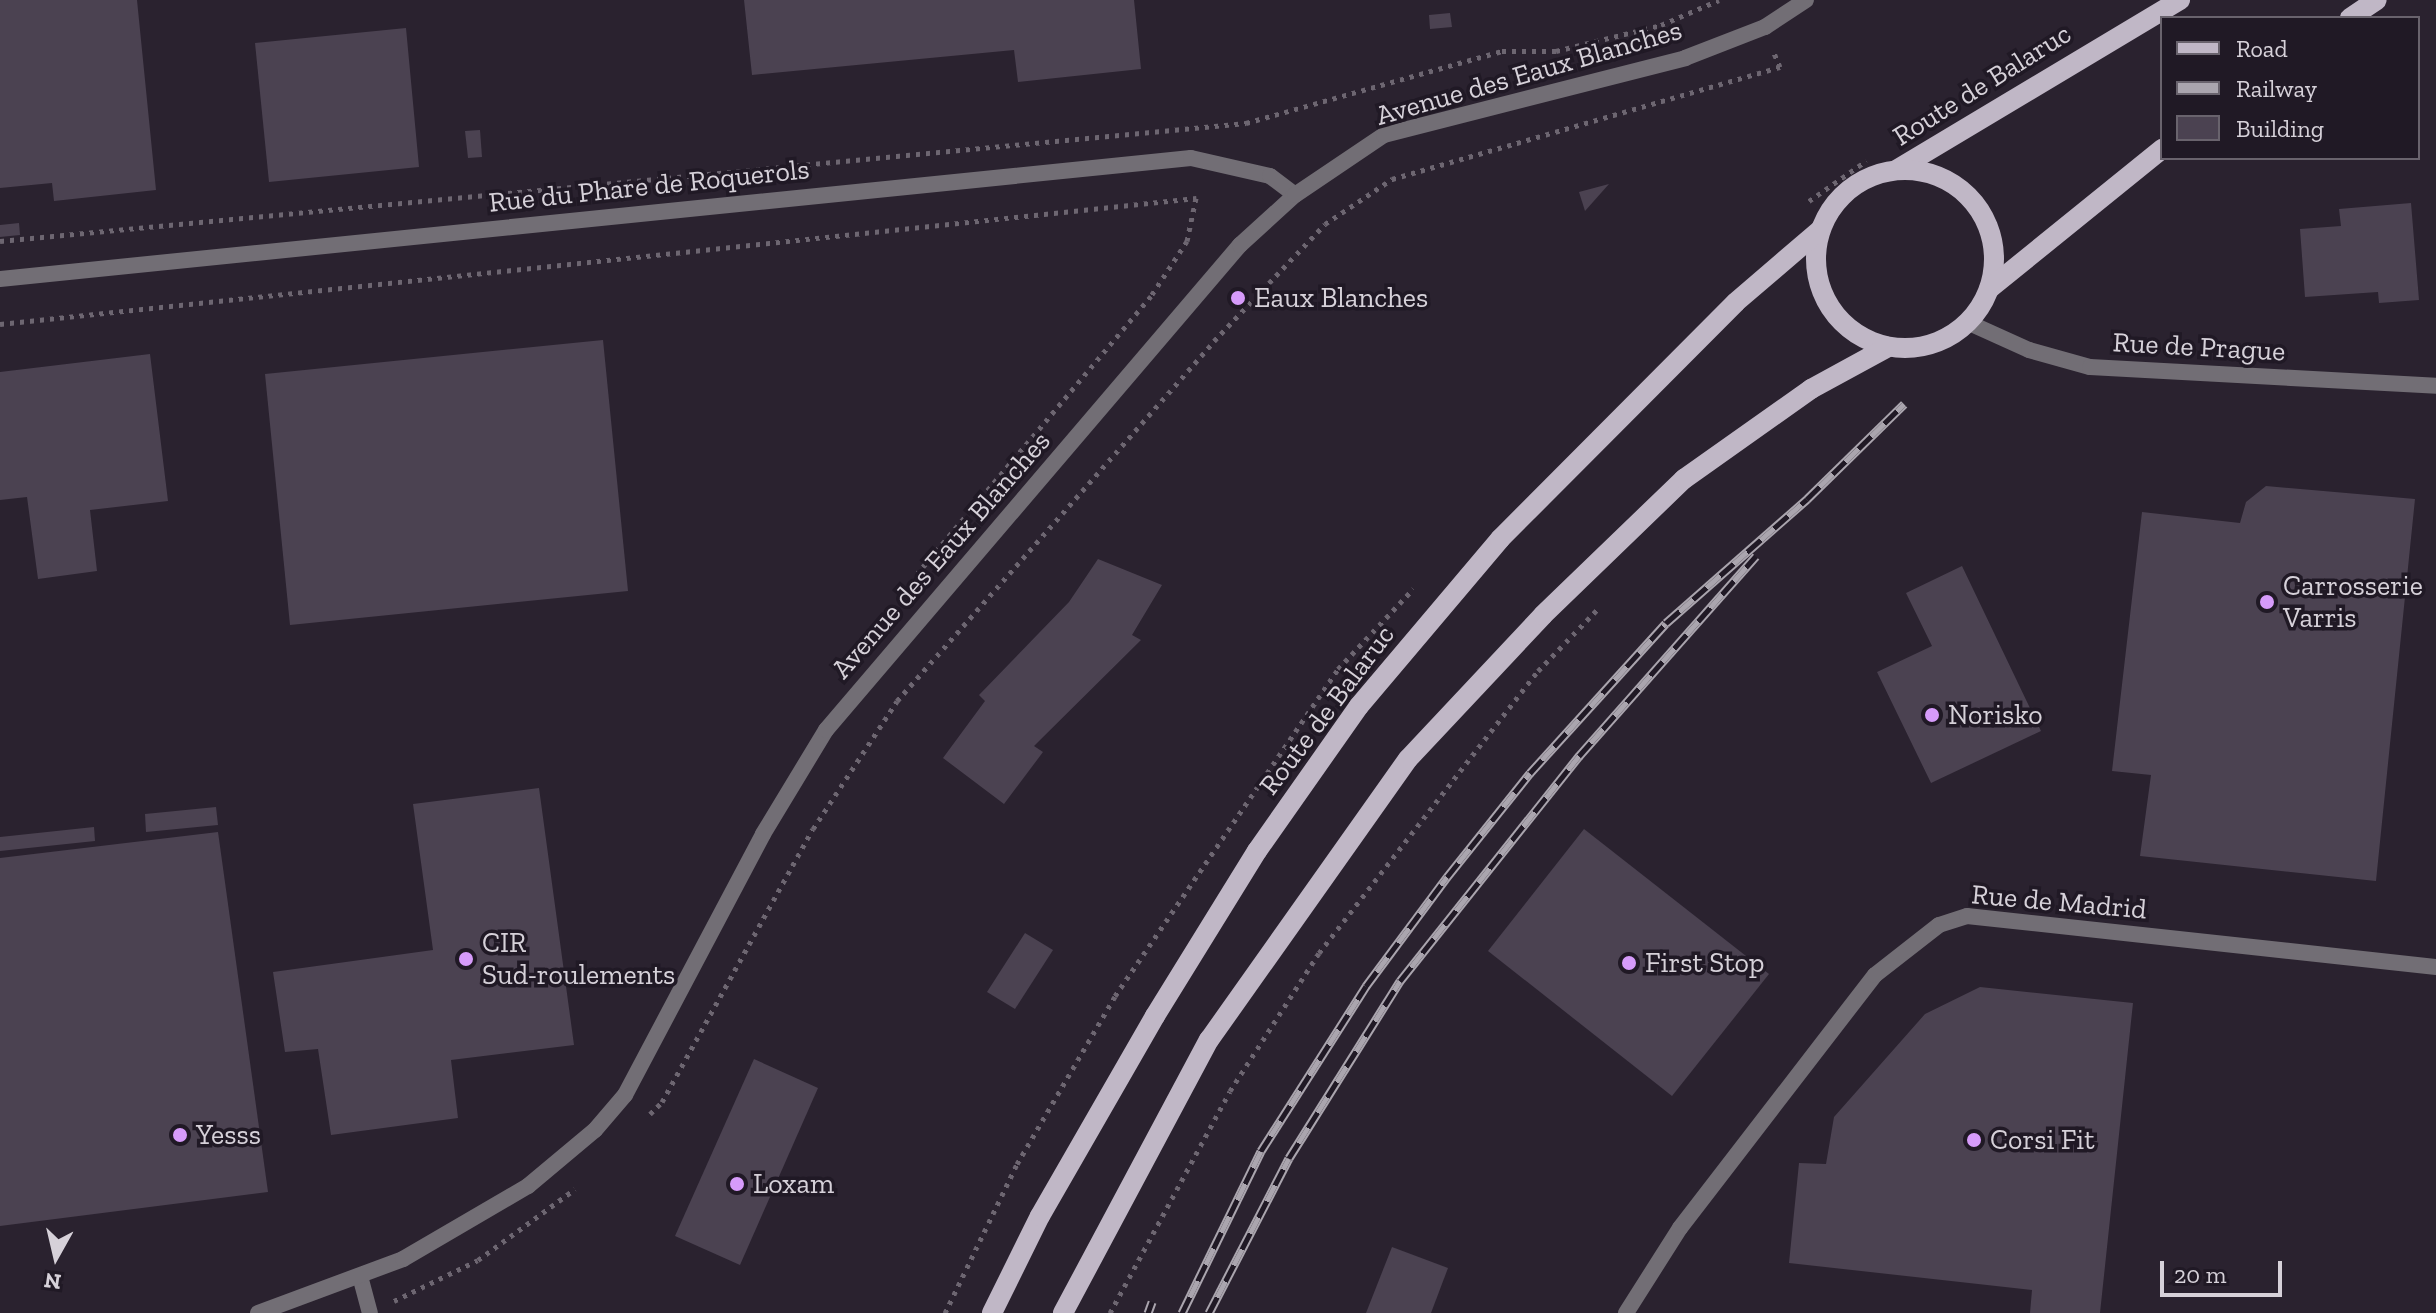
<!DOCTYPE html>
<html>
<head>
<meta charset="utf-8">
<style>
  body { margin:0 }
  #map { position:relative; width:2436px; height:1313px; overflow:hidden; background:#2a222f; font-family:"Zilla Slab",serif }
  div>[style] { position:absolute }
  .building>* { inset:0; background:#4b4251 }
  .path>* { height:5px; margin-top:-2.5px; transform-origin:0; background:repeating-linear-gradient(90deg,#6d6671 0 4px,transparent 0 10px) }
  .minor>* { height:16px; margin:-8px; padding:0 8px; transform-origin:8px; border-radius:8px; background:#726e75 }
  .primary>* { height:20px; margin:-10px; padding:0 10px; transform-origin:10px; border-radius:10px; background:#c0b7c6 }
  .primary>.ring { margin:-10px; padding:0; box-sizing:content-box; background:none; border:20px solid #c0b7c6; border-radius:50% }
  .rail>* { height:9px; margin-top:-4.5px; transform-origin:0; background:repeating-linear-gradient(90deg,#201925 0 18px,#aaa5ae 0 36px); box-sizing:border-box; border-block:2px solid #aaa5ae }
  .dots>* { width:22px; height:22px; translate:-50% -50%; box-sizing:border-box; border:4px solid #201925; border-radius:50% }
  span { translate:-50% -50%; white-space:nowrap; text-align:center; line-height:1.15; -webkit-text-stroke:7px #201925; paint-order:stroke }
  .street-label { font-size:28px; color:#d6d1d9 }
  .poi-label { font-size:28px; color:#d6d1d9 }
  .left { translate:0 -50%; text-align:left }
  .legend { position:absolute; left:2160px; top:16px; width:260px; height:144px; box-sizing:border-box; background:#201925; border:2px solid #69636d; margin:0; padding:10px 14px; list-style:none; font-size:24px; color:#d6d1d9 }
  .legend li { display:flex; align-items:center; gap:16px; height:40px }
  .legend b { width:40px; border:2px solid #69636d }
  .north { position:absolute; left:16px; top:1217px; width:80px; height:80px; -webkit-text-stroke:6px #201925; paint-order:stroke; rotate:188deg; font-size:22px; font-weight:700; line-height:32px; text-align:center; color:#d6d1d9 }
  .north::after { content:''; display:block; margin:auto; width:28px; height:36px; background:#d6d1d9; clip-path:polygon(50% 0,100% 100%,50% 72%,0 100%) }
  .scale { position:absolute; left:2160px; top:1261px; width:122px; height:36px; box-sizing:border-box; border:4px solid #d6d1d9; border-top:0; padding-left:10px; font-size:24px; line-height:28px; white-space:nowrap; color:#d6d1d9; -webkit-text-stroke:6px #201925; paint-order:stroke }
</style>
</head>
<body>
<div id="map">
  <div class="building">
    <i style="clip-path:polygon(0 0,137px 0,156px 190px,54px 201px,52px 183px,0 188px)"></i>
    <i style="clip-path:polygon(744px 0,1134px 0,1141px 69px,1018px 82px,1014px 50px,752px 75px)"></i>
    <i style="clip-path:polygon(1450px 13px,1452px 27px,1430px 29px,1429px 15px)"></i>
    <i style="clip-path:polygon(406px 28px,419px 167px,269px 182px,255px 43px)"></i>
    <i style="clip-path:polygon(480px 130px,482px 157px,468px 158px,465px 131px)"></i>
    <i style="clip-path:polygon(1609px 184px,1585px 211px,1579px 192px)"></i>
    <i style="clip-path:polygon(2411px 203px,2419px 300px,2379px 303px,2378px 292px,2305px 297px,2300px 229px,2341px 226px,2339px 209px)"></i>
    <i style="clip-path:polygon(19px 223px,20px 235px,0 237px,0 225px)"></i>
    <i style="clip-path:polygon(603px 340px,628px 591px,290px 625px,265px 374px)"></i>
    <i style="clip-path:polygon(150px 354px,168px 501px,90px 510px,97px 571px,38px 579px,27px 497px,0 500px,0 372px)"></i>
    <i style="clip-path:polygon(2266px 486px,2415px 499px,2376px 881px,2140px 856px,2151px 775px,2112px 771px,2142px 512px,2240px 523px,2246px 502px)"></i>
    <i style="clip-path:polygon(1098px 559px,1162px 585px,1132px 635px,1141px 640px,1034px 746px,1043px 752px,1004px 804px,943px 758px,985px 701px,979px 695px,1069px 602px)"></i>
    <i style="clip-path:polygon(1962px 566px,2041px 731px,1931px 783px,1877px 672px,1932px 646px,1906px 593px)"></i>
    <i style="clip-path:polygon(539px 788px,574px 1045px,451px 1060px,458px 1118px,331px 1135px,318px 1049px,285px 1052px,273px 972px,433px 950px,413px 804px)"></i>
    <i style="clip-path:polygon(216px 807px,218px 825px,146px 832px,145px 814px)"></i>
    <i style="clip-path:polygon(94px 827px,95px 841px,0 851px,0 837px)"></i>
    <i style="clip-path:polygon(1584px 829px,1769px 974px,1672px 1096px,1488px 951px)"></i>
    <i style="clip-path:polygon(218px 832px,268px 1192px,0 1226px,0 858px)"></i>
    <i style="clip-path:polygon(1025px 933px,1053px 950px,1015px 1009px,987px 992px)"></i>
    <i style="clip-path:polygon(1980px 987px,2133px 1003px,2100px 1313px,2030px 1313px,2032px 1290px,1789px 1263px,1799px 1163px,1826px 1164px,1834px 1117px,1925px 1014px)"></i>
    <i style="clip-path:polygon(754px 1059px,818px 1088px,740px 1265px,675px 1236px)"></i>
    <i style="clip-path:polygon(1392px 1247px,1448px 1268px,1431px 1313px,1366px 1313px)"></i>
  </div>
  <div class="path">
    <i style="left:2023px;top:54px;width:38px;rotate:-30deg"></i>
    <i style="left:1809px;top:201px;width:70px;rotate:-35.1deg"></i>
    <i style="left:0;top:241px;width:1252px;rotate:-5.41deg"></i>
    <i style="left:1246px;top:123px;width:266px;rotate:-15.7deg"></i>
    <i style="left:1502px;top:51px;width:54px"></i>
    <i style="left:1556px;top:51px;width:108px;rotate:-13.9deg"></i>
    <i style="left:1661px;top:25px;width:63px;rotate:-23.3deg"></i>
    <i style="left:0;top:324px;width:1203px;rotate:-6.01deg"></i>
    <i style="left:1196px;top:198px;width:44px;rotate:101.8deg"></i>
    <i style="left:1187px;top:241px;width:66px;rotate:123.2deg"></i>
    <i style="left:1151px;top:296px;width:362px;rotate:130.1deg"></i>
    <i style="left:650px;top:1114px;width:17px;rotate:-45deg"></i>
    <i style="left:662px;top:1102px;width:312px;rotate:-61.1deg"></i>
    <i style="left:813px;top:829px;width:153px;rotate:-56.7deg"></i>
    <i style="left:897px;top:701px;width:480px;rotate:-48.6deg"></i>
    <i style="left:1214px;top:341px;width:161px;rotate:-46.5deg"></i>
    <i style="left:1325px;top:224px;width:81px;rotate:-33.9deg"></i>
    <i style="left:1392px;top:179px;width:404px;rotate:-16.1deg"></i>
    <i style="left:1780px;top:67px;width:15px;rotate:-113deg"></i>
    <i style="left:394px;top:1301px;width:93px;rotate:-26deg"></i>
    <i style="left:478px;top:1260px;width:120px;rotate:-36.2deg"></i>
    <i style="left:945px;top:1313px;width:165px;rotate:-64.2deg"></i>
    <i style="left:1017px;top:1164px;width:194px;rotate:-59.7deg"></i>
    <i style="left:1115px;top:996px;width:396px;rotate:-55.7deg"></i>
    <i style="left:1338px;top:669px;width:110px;rotate:-46.8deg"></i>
    <i style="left:1110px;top:1313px;width:252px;rotate:-61.6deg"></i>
    <i style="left:1230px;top:1091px;width:164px;rotate:-57.2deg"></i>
    <i style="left:1319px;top:953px;width:357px;rotate:-52.2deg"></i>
    <i style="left:1538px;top:671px;width:85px;rotate:-46deg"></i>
  </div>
  <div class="minor">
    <i style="left:0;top:279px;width:1197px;rotate:-5.8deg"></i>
    <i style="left:1191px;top:158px;width:81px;rotate:12.8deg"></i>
    <i style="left:1270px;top:176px;width:31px;rotate:37deg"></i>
    <i style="left:1967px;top:322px;width:68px;rotate:24.3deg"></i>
    <i style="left:2029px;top:350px;width:63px;rotate:15.6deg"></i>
    <i style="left:2090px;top:367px;width:347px;rotate:3.1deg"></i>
    <i style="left:360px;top:1276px;width:38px;rotate:75deg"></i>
    <i style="left:258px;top:1313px;width:155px;rotate:-20.4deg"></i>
    <i style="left:403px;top:1259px;width:145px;rotate:-30.3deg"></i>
    <i style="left:528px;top:1186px;width:87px;rotate:-39.9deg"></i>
    <i style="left:595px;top:1130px;width:46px;rotate:-49.4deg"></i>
    <i style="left:625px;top:1095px;width:295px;rotate:-62.1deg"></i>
    <i style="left:763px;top:834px;width:122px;rotate:-58.8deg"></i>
    <i style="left:826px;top:730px;width:638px;rotate:-49.52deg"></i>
    <i style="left:1240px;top:245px;width:74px;rotate:-42.3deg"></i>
    <i style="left:1295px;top:195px;width:107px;rotate:-34deg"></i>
    <i style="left:1384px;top:135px;width:311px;rotate:-14.3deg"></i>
    <i style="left:1685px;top:58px;width:86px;rotate:-21.2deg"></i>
    <i style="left:1765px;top:27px;width:49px;rotate:-33.4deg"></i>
    <i style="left:1626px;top:1313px;width:101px;rotate:-57.6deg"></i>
    <i style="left:1680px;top:1228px;width:319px;rotate:-52.4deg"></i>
    <i style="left:1875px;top:975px;width:81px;rotate:-38deg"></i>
    <i style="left:1939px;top:925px;width:29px;rotate:-18deg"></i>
    <i style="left:1967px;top:916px;width:472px;rotate:6.2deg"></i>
  </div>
  <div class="primary">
    <i style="left:2350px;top:18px;width:32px;rotate:-34deg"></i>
    <i style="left:1896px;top:170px;width:331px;rotate:-30.9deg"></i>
    <i class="ring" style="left:1816px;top:170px;width:158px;height:158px"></i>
    <i style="left:1989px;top:289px;width:223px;rotate:-39deg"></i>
    <i style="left:992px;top:1313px;width:108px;rotate:-63.7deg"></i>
    <i style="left:1040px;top:1216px;width:231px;rotate:-60.1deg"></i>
    <i style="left:1155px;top:1016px;width:194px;rotate:-58.3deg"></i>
    <i style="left:1257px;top:851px;width:177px;rotate:-54.9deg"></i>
    <i style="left:1359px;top:706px;width:219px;rotate:-49.8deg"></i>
    <i style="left:1500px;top:539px;width:334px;rotate:-45.1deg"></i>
    <i style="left:1736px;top:302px;width:111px;rotate:-40.6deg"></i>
    <i style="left:1063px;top:1313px;width:310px;rotate:-61.9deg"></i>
    <i style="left:1209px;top:1040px;width:344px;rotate:-54.7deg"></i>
    <i style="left:1408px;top:759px;width:197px;rotate:-46.8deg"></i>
    <i style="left:1543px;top:615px;width:196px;rotate:-44deg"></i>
    <i style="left:1684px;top:479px;width:156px;rotate:-35.3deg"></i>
    <i style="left:1811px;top:389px;width:88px;rotate:-28.6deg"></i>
  </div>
  <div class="rail">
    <i style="left:1148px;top:1313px;width:12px;rotate:-70deg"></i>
    <i style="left:1182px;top:1313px;width:180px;rotate:-64deg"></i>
    <i style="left:1261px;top:1151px;width:196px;rotate:-57.5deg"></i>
    <i style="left:1366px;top:986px;width:136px;rotate:-53.4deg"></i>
    <i style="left:1447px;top:877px;width:133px;rotate:-51.4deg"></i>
    <i style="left:1530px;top:773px;width:202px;rotate:-47.8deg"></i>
    <i style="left:1666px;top:623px;width:188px;rotate:-41.3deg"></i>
    <i style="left:1807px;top:499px;width:136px;rotate:-44.4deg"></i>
    <i style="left:1209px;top:1313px;width:174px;rotate:-62.7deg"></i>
    <i style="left:1289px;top:1158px;width:209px;rotate:-57.9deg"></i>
    <i style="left:1400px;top:981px;width:288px;rotate:-51.5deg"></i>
    <i style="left:1579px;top:756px;width:267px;rotate:-48.5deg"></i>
  </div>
  <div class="dots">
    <i style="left:1238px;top:298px;background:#d69bfa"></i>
    <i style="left:2267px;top:602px;background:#d69bfa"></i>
    <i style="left:1932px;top:715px;background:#d69bfa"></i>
    <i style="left:466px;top:959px;background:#d69bfa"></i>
    <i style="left:1629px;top:963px;background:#d69bfa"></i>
    <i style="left:180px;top:1135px;background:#d69bfa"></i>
    <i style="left:1974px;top:1140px;background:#d69bfa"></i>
    <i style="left:737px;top:1184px;background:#d69bfa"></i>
  </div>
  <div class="street-label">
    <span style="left:1529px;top:73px;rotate:-16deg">Avenue des Eaux Blanches</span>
    <span style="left:1982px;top:85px;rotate:-32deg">Route de Balaruc</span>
    <span style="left:649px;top:186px;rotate:-6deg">Rue du Phare de Roquerols</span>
    <span style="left:2199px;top:347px;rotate:3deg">Rue de Prague</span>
    <span style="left:941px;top:555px;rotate:-49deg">Avenue des Eaux Blanches</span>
    <span style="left:1327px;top:710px;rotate:-53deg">Route de Balaruc</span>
    <span style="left:2059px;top:902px;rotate:5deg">Rue de Madrid</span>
  </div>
  <div class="poi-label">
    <span class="left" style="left:1254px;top:298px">Eaux Blanches</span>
    <span class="left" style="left:2283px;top:602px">Carrosserie<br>Varris</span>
    <span class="left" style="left:1948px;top:715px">Norisko</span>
    <span class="left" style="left:482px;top:959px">CIR<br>Sud-roulements</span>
    <span class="left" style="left:1645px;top:963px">First Stop</span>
    <span class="left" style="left:196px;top:1135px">Yesss</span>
    <span class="left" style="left:1990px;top:1140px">Corsi Fit</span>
    <span class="left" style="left:753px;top:1184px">Loxam</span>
  </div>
  <ul class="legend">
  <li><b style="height:10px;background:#c0b7c6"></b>Road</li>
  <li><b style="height:10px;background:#aaa5ae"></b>Railway</li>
  <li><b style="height:22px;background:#4b4251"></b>Building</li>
  </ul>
  <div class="north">N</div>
  <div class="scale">20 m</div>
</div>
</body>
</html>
